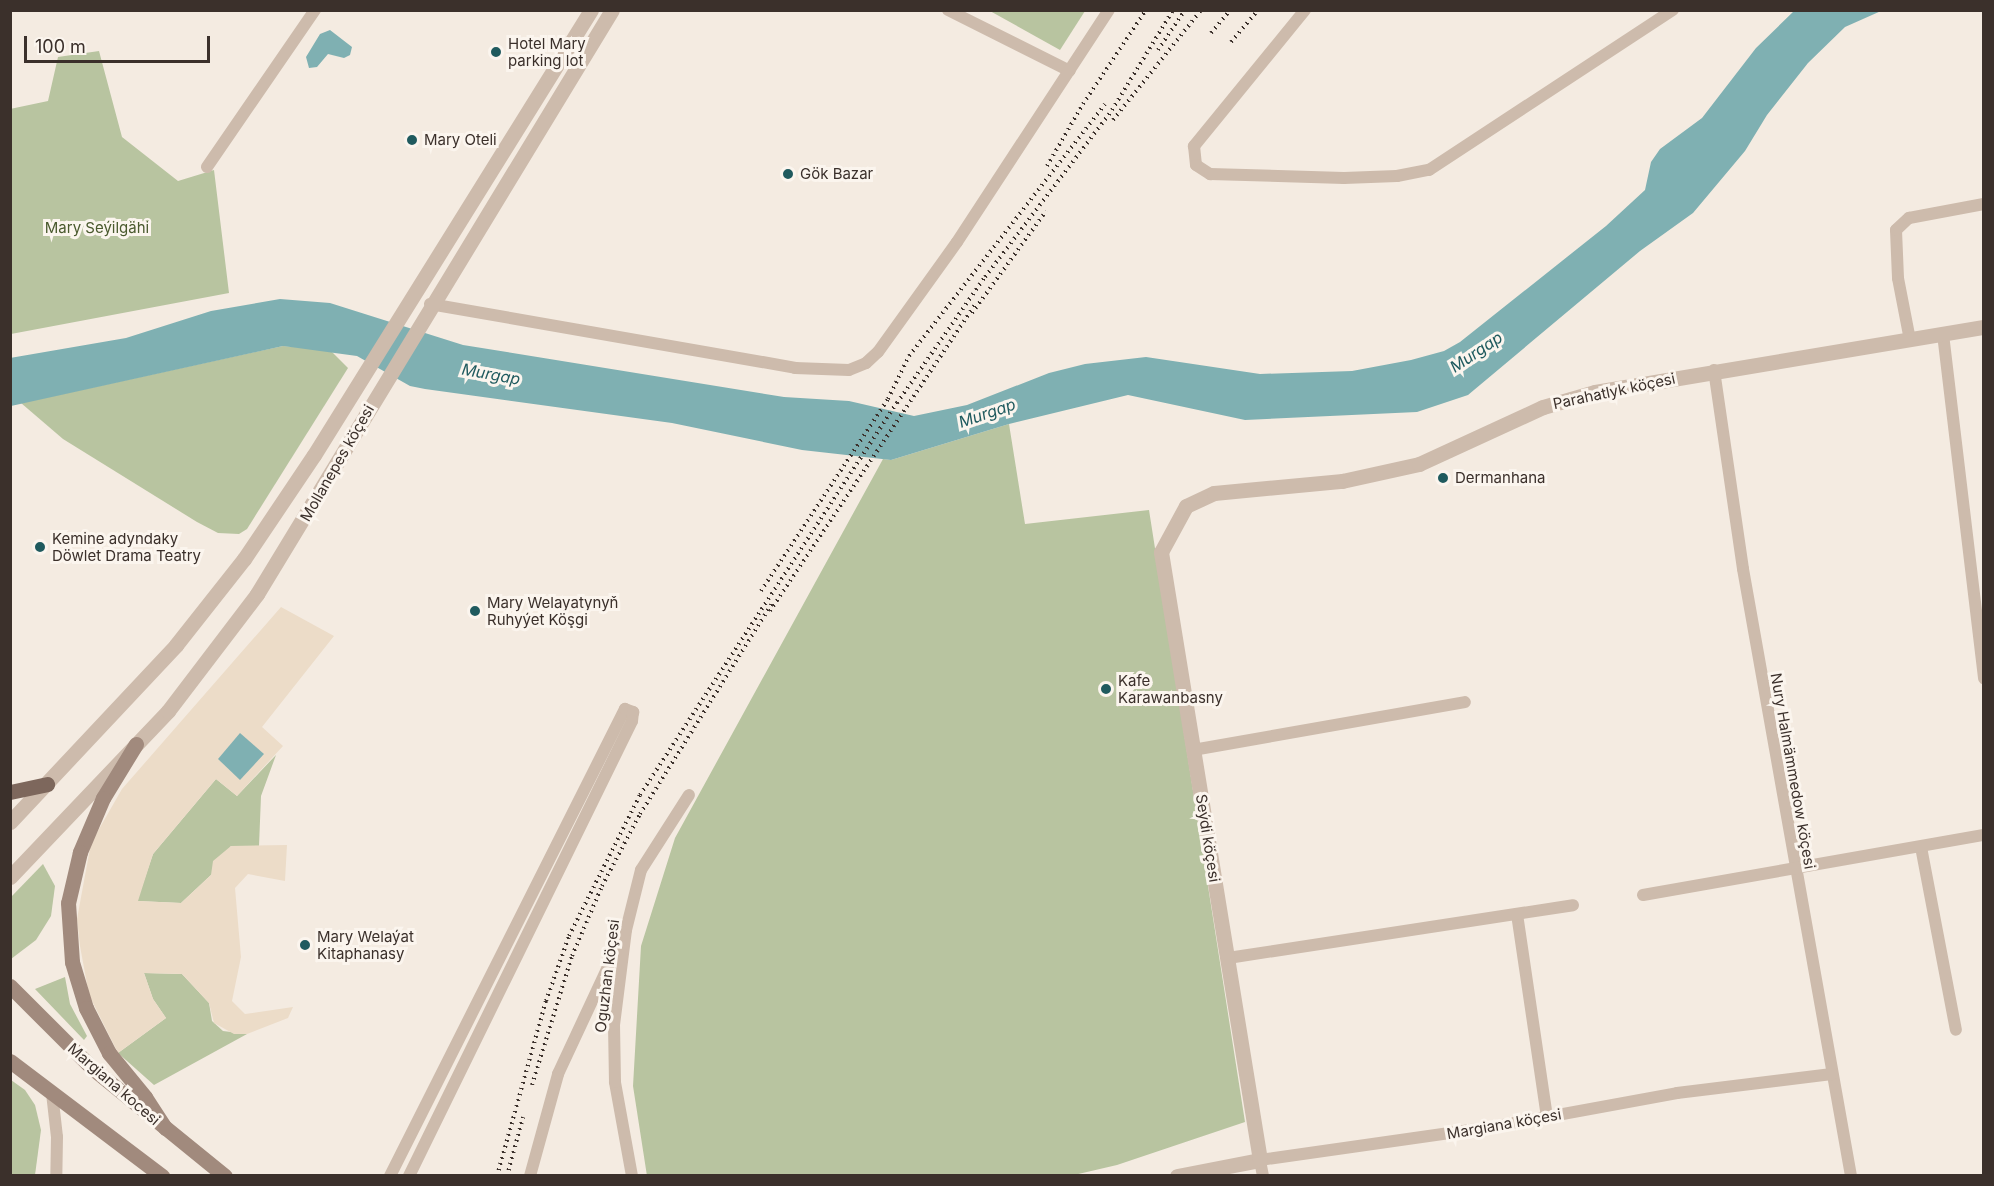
<!DOCTYPE html>
<html>
<head>
<meta charset="utf-8">
<style>
  body { margin:0 }
  #map { position:relative; width:1994px; height:1186px; overflow:hidden; background:#f4ebe1; font-family:Inter,sans-serif }
  div>[style] { position:absolute }
  .green>* { inset:0; background:#b8c4a0 }
  .plaza>* { inset:0; background:#ecdcc8 }
  .water>* { inset:0; background:#7fb0b2 }
  .minor>* { height:12px; margin:-6px; padding:0 6px; transform-origin:6px; border-radius:6px; background:#cdbbac }
  .tertiary>* { height:15px; margin:-7.5px; padding:0 7.5px; transform-origin:7.5px; border-radius:7.5px; background:#cdbbac }
  .secondary>* { height:15px; margin:-7.5px; padding:0 7.5px; transform-origin:7.5px; border-radius:7.5px; background:#a18a7d }
  .primary>* { height:15px; margin:-7.5px; padding:0 7.5px; transform-origin:7.5px; border-radius:7.5px; background:#7d675c }
  .rail>* { height:4px; margin-top:-2px; transform-origin:0; background:repeating-linear-gradient(90deg,#3b302b 0 1.5px,transparent 0 6px) }
  .dots>* { width:16px; height:16px; translate:-50% -50%; box-sizing:border-box; border:3px solid #fbf5ee; border-radius:50% }
  span { translate:-50% -50%; white-space:nowrap; text-align:center; line-height:1.15; -webkit-text-stroke:6px #fbf5ee; paint-order:stroke }
  .poi-label { font-size:15px; color:#3b302b }
  .left { translate:0 -50%; text-align:left }
  .park-label { font-size:15px; color:#4a5a2e }
  .street-label { font-size:15px; color:#3b302b }
  .water-label { font-size:16px; color:#1f5a5e; font-style:italic }
  .frame { position:absolute; inset:0; border:12px solid #3b302b; pointer-events:none }
  .scale { position:absolute; left:24px; top:36px; width:186px; height:27px; box-sizing:border-box; border:3px solid #3b302b; border-top:0; padding-left:8px; font-size:18px; line-height:21px; white-space:nowrap; color:#3b302b; -webkit-text-stroke:4px #fbf5ee; paint-order:stroke }
</style>
</head>
<body>
<div id="map">
  <div class="green">
    <i style="clip-path:polygon(990px 11px,1085px 11px,1060px 50px)"></i>
    <i style="clip-path:polygon(99px 51px,122px 137px,178px 181px,214px 170px,229px 293px,11px 334px,10px 109px,48px 101px,58px 57px)"></i>
    <i style="clip-path:polygon(283px 346px,330px 350px,348px 368px,247px 529px,239px 534px,218px 533px,197px 522px,63px 439px,21px 403px)"></i>
    <i style="clip-path:polygon(1009px 424px,1025px 524px,1149px 510px,1245px 1122px,1117px 1165px,1074px 1175px,647px 1176px,633px 1086px,641px 946px,675px 838px,883px 459px,891px 460px)"></i>
    <i style="clip-path:polygon(276px 755px,261px 796px,259px 846px,231px 846px,211px 875px,181px 903px,137px 901px,153px 854px,216px 779px,237px 796px)"></i>
    <i style="clip-path:polygon(43px 864px,55px 886px,51px 916px,36px 940px,11px 959px,11px 897px)"></i>
    <i style="clip-path:polygon(144px 973px,182px 974px,209px 1003px,212px 1021px,223px 1031px,247px 1034px,154px 1085px,118px 1053px,166px 1018px,153px 999px)"></i>
    <i style="clip-path:polygon(65px 977px,70px 1004px,87px 1036px,84px 1040px,35px 989px)"></i>
    <i style="clip-path:polygon(11px 1080px,25px 1090px,35px 1105px,41px 1130px,35px 1175px,11px 1175px)"></i>
  </div>
  <div class="plaza">
    <i style="clip-path:polygon(281px 607px,334px 636px,262px 727px,283px 746px,237px 796px,216px 779px,153px 854px,138px 901px,181px 903px,211px 875px,213px 861px,231px 846px,287px 845px,285px 881px,248px 874px,235px 888px,241px 957px,232px 1001px,245px 1014px,293px 1007px,288px 1018px,247px 1034px,234px 1034px,214px 1023px,209px 1003px,182px 974px,144px 973px,153px 999px,166px 1018px,118px 1053px,89px 995px,80px 946px,77px 919px,91px 843px,122px 789px)"></i>
  </div>
  <div class="water">
    <i style="clip-path:polygon(1794px 11px,1881px 11px,1845px 27px,1808px 63px,1767px 115px,1745px 151px,1693px 213px,1640px 251px,1468px 395px,1417px 412px,1245px 420px,1128px 395px,1009px 424px,891px 460px,802px 450px,672px 423px,425px 389px,410px 386px,357px 356px,283px 346px,11px 406px,10px 358px,126px 338px,211px 311px,280px 299px,330px 303px,463px 345px,784px 397px,849px 401px,914px 416px,967px 405px,1049px 373px,1085px 364px,1146px 357px,1260px 374px,1352px 371px,1411px 360px,1444px 351px,1460px 342px,1606px 226px,1645px 190px,1651px 162px,1660px 149px,1702px 118px,1756px 48px)"></i>
    <i style="clip-path:polygon(330px 30px,352px 47px,350px 55px,344px 58px,328px 54px,317px 67px,309px 68px,306px 57px,320px 34px)"></i>
    <i style="clip-path:polygon(240px 733px,264px 754px,240px 780px,218px 759px)"></i>
  </div>
  <div class="minor">
    <i style="left:948px;top:10px;width:136px;rotate:26.6deg"></i>
    <i style="left:1305px;top:10px;width:176px;rotate:129.2deg"></i>
    <i style="left:1194px;top:146px;width:19px;rotate:84deg"></i>
    <i style="left:1196px;top:165px;width:17px;rotate:33deg"></i>
    <i style="left:1210px;top:174px;width:134px;rotate:1.7deg"></i>
    <i style="left:1344px;top:178px;width:53px;rotate:-2.2deg"></i>
    <i style="left:1397px;top:176px;width:33px;rotate:-11deg"></i>
    <i style="left:1429px;top:170px;width:292px;rotate:-33.3deg"></i>
    <i style="left:207px;top:167px;width:191px;rotate:-55.5deg"></i>
    <i style="left:430px;top:304px;width:371px;rotate:9.9deg"></i>
    <i style="left:795px;top:368px;width:54px;rotate:2.1deg"></i>
    <i style="left:849px;top:370px;width:18px;rotate:-22deg"></i>
    <i style="left:866px;top:363px;width:16px;rotate:-43deg"></i>
    <i style="left:878px;top:352px;width:135px;rotate:-54.3deg"></i>
    <i style="left:957px;top:242px;width:277px;rotate:-56.8deg"></i>
    <i style="left:1943px;top:334px;width:347px;rotate:83.2deg"></i>
    <i style="left:1910px;top:340px;width:63px;rotate:-101deg"></i>
    <i style="left:1898px;top:278px;width:48px;rotate:-92.4deg"></i>
    <i style="left:1896px;top:230px;width:18px;rotate:-43deg"></i>
    <i style="left:1909px;top:218px;width:76px;rotate:-10.6deg"></i>
    <i style="left:1714px;top:370px;width:201px;rotate:81.7deg"></i>
    <i style="left:1743px;top:569px;width:617px;rotate:79.91deg"></i>
    <i style="left:1193px;top:750px;width:276px;rotate:-10deg"></i>
    <i style="left:1921px;top:847px;width:186px;rotate:79.2deg"></i>
    <i style="left:1643px;top:895px;width:346px;rotate:-10deg"></i>
    <i style="left:1517px;top:914px;width:205px;rotate:81.6deg"></i>
    <i style="left:1228px;top:958px;width:349px;rotate:-8.7deg"></i>
    <i style="left:52px;top:1093px;width:44px;rotate:83.5deg"></i>
    <i style="left:57px;top:1137px;width:39px;rotate:91deg"></i>
    <i style="left:390px;top:1176px;width:523px;rotate:-63.29deg"></i>
    <i style="left:625px;top:709px;width:9px;rotate:21deg"></i>
    <i style="left:633px;top:712px;width:9px;rotate:96deg"></i>
    <i style="left:632px;top:721px;width:507px;rotate:116.11deg"></i>
    <i style="left:530px;top:1176px;width:106px;rotate:-74.6deg"></i>
    <i style="left:558px;top:1074px;width:149px;rotate:-65deg"></i>
    <i style="left:632px;top:1176px;width:96px;rotate:-100.3deg"></i>
    <i style="left:615px;top:1082px;width:57px;rotate:-91deg"></i>
    <i style="left:614px;top:1025px;width:96px;rotate:-82.8deg"></i>
    <i style="left:626px;top:930px;width:62px;rotate:-76deg"></i>
    <i style="left:641px;top:870px;width:89px;rotate:-57.4deg"></i>
    <i style="left:1263px;top:1176px;width:16px;rotate:-101deg"></i>
    <i style="left:1260px;top:1160px;width:234px;rotate:-8.1deg"></i>
    <i style="left:1492px;top:1127px;width:188px;rotate:-10.4deg"></i>
    <i style="left:1677px;top:1093px;width:156px;rotate:-7deg"></i>
  </div>
  <div class="tertiary">
    <i style="left:10px;top:822px;width:243px;rotate:-46.8deg"></i>
    <i style="left:176px;top:645px;width:110px;rotate:-51.7deg"></i>
    <i style="left:244px;top:559px;width:125px;rotate:-56.1deg"></i>
    <i style="left:314px;top:455px;width:524px;rotate:-58.1deg"></i>
    <i style="left:10px;top:877px;width:229px;rotate:-46.4deg"></i>
    <i style="left:168px;top:711px;width:147px;rotate:-52.7deg"></i>
    <i style="left:257px;top:594px;width:683px;rotate:-58.71deg"></i>
    <i style="left:1177px;top:1176px;width:85px;rotate:-10.9deg"></i>
    <i style="left:1260px;top:1160px;width:616px;rotate:-99.25deg"></i>
    <i style="left:1161px;top:552px;width:52px;rotate:-61.5deg"></i>
    <i style="left:1186px;top:506px;width:31px;rotate:-25deg"></i>
    <i style="left:1214px;top:493px;width:129px;rotate:-5.4deg"></i>
    <i style="left:1342px;top:481px;width:79px;rotate:-12.4deg"></i>
    <i style="left:1419px;top:464px;width:136px;rotate:-24.7deg"></i>
    <i style="left:1543px;top:407px;width:54px;rotate:-16.1deg"></i>
    <i style="left:1595px;top:392px;width:394px;rotate:-9.5deg"></i>
  </div>
  <div class="secondary">
    <i style="left:136px;top:744px;width:63px;rotate:121.4deg"></i>
    <i style="left:103px;top:798px;width:59px;rotate:113.1deg"></i>
    <i style="left:80px;top:852px;width:52px;rotate:103.2deg"></i>
    <i style="left:68px;top:903px;width:59px;rotate:86.1deg"></i>
    <i style="left:72px;top:962px;width:48px;rotate:73.1deg"></i>
    <i style="left:86px;top:1008px;width:51px;rotate:62.9deg"></i>
    <i style="left:109px;top:1053px;width:57px;rotate:50.7deg"></i>
    <i style="left:145px;top:1097px;width:37px;rotate:57deg"></i>
    <i style="left:10px;top:986px;width:116px;rotate:45deg"></i>
    <i style="left:92px;top:1068px;width:171px;rotate:39.1deg"></i>
    <i style="left:10px;top:1061px;width:191px;rotate:37.1deg"></i>
  </div>
  <div class="primary">
    <i style="left:10px;top:792px;width:38px;rotate:-12deg"></i>
  </div>
  <div class="rail">
    <i style="left:1211px;top:33px;width:30px;rotate:-50deg"></i>
    <i style="left:1231px;top:42px;width:42px;rotate:-49.8deg"></i>
    <i style="left:1158px;top:50px;width:48px;rotate:-56deg"></i>
    <i style="left:1113px;top:120px;width:141px;rotate:-51.3deg"></i>
    <i style="left:1047px;top:166px;width:72px;rotate:-59.9deg"></i>
    <i style="left:1083px;top:104px;width:113px;rotate:-56.2deg"></i>
    <i style="left:972px;top:313px;width:126px;rotate:-54deg"></i>
    <i style="left:761px;top:591px;width:230px;rotate:-56.5deg"></i>
    <i style="left:888px;top:399px;width:48px;rotate:-64deg"></i>
    <i style="left:909px;top:356px;width:319px;rotate:-52.1deg"></i>
    <i style="left:770px;top:611px;width:368px;rotate:-56.2deg"></i>
    <i style="left:532px;top:1085px;width:135px;rotate:-72.8deg"></i>
    <i style="left:572px;top:956px;width:76px;rotate:-66.8deg"></i>
    <i style="left:602px;top:886px;width:81px;rotate:-62.2deg"></i>
    <i style="left:640px;top:814px;width:250px;rotate:-57.9deg"></i>
    <i style="left:497px;top:1176px;width:182px;rotate:-74.4deg"></i>
    <i style="left:546px;top:1001px;width:69px;rotate:-70.5deg"></i>
    <i style="left:569px;top:936px;width:158px;rotate:-63.3deg"></i>
    <i style="left:640px;top:795px;width:469px;rotate:-56.8deg"></i>
    <i style="left:897px;top:403px;width:154px;rotate:-55.1deg"></i>
    <i style="left:985px;top:277px;width:210px;rotate:-52.7deg"></i>
    <i style="left:1112px;top:110px;width:117px;rotate:-58.6deg"></i>
    <i style="left:507px;top:1176px;width:61px;rotate:-74.8deg"></i>
  </div>
  <div class="dots">
    <i style="left:496px;top:52px;background:#1f5a5e"></i>
    <i style="left:412px;top:140px;background:#1f5a5e"></i>
    <i style="left:788px;top:174px;background:#1f5a5e"></i>
    <i style="left:1443px;top:478px;background:#1f5a5e"></i>
    <i style="left:40px;top:547px;background:#1f5a5e"></i>
    <i style="left:475px;top:611px;background:#1f5a5e"></i>
    <i style="left:1106px;top:689px;background:#1f5a5e"></i>
    <i style="left:305px;top:945px;background:#1f5a5e"></i>
  </div>
  <div class="poi-label">
    <span class="left" style="left:508px;top:52px">Hotel Mary<br>parking lot</span>
    <span class="left" style="left:424px;top:140px">Mary Oteli</span>
    <span class="left" style="left:800px;top:174px">Gök Bazar</span>
    <span class="left" style="left:1455px;top:478px">Dermanhana</span>
    <span class="left" style="left:52px;top:547px">Kemine adyndaky<br>Döwlet Drama Teatry</span>
    <span class="left" style="left:487px;top:611px">Mary Welayatynyň<br>Ruhyýet Köşgi</span>
    <span class="left" style="left:1118px;top:689px">Kafe<br>Karawanbasny</span>
    <span class="left" style="left:317px;top:945px">Mary Welaýat<br>Kitaphanasy</span>
  </div>
  <div class="park-label">
    <span style="left:97px;top:228px">Mary Seýilgähi</span>
  </div>
  <div class="street-label">
    <span style="left:1614px;top:391px;rotate:-12deg">Parahatlyk köçesi</span>
    <span style="left:337px;top:463px;rotate:-60deg">Mollanepes köçesi</span>
    <span style="left:1793px;top:771px;rotate:80deg">Nury Halmämmedow köçesi</span>
    <span style="left:1208px;top:838px;rotate:81deg">Seýdi köçesi</span>
    <span style="left:607px;top:976px;rotate:-83deg">Oguzhan köçesi</span>
    <span style="left:114px;top:1084px;rotate:41deg">Margiana kocesi</span>
    <span style="left:1504px;top:1124px;rotate:-10deg">Margiana köçesi</span>
  </div>
  <div class="water-label">
    <span style="left:1476px;top:352px;rotate:-34deg">Murgap</span>
    <span style="left:491px;top:374px;rotate:10deg">Murgap</span>
    <span style="left:987px;top:413px;rotate:-19deg">Murgap</span>
  </div>
  <div class="frame"></div>
  <div class="scale">100 m</div>
</div>
</body>
</html>
